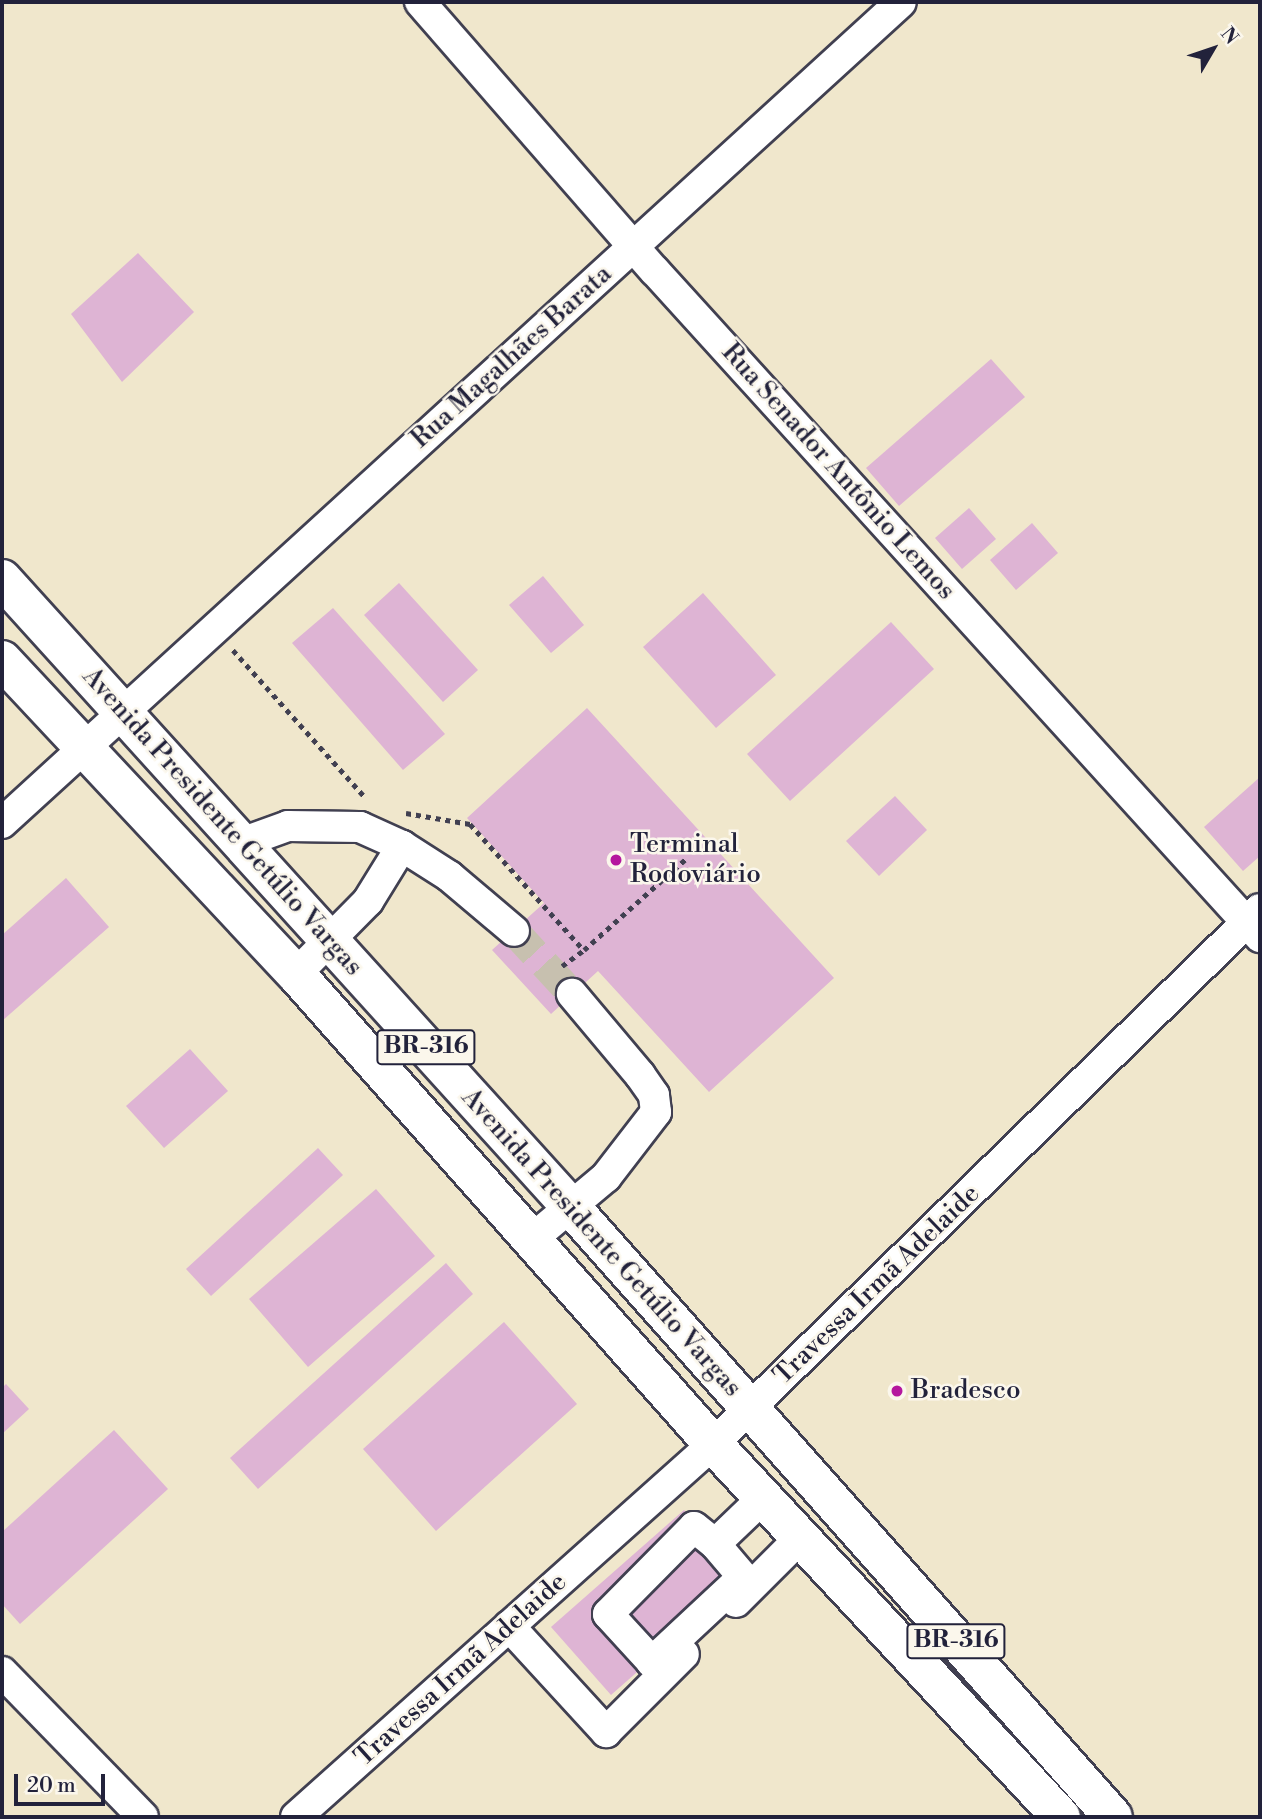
<!DOCTYPE html>
<html>
<head>
<meta charset="utf-8">
<style>
  body { margin:0 }
  #map { position:relative; width:1262px; height:1819px; overflow:hidden; background:#f0e7cc; font-family:"Libre Bodoni",serif }
  div>[style] { position:absolute }
  .building>* { inset:0; background:#deb4d4 }
  .minor-tunnel>* { height:30px; margin-top:-15px; transform-origin:0; background:repeating-linear-gradient(90deg,#c7c0af 0 30px,transparent 0 45px) }
  .path>* { height:4.5px; margin-top:-2.25px; transform-origin:0; background:repeating-linear-gradient(90deg,#414051 0 5px,transparent 0 10px) }
  .roads { filter:drop-shadow(2px 0 #414051) drop-shadow(-2px 0 #414051) drop-shadow(0 2px #414051) drop-shadow(0 -2px #414051) }
  .minor>* { height:30px; margin:-15px; padding:0 15px; transform-origin:15px; border-radius:15px; background:#fff }
  .highway>* { height:38px; margin:-19px; padding:0 19px; transform-origin:19px; border-radius:19px; background:#fff }
  .dots>* { width:19px; height:19px; translate:-50% -50%; box-sizing:border-box; border:4px solid #fbf7ec; border-radius:50% }
  span { translate:-50% -50%; white-space:nowrap; text-align:center; line-height:1.15; -webkit-text-stroke:5px #fbf7ec; paint-order:stroke }
  .shield-label span { padding:2px 5px; background:#fbf7ec; border:2px solid; border-radius:5px; -webkit-text-stroke-width:0 }
  .shield-label { font-size:24px; color:#22223b; font-weight:700 }
  .street-label { font-size:26px; color:#22223b }
  .poi-label { font-size:26px; color:#22223b }
  .left { translate:0 -50%; text-align:left }
  .frame { position:absolute; inset:0; border:4px solid #22223b; pointer-events:none }
  .north { position:absolute; left:1178px; top:14px; width:70px; height:70px; -webkit-text-stroke:5px #fbf7ec; paint-order:stroke; rotate:51deg; font-size:19px; font-weight:700; line-height:28px; text-align:center; color:#22223b }
  .north::after { content:''; display:block; margin:auto; width:24px; height:32px; background:#22223b; clip-path:polygon(50% 0,100% 100%,50% 72%,0 100%) }
  .scale { position:absolute; left:14px; top:1774px; width:91px; height:32px; box-sizing:border-box; border:4px solid #22223b; border-top:0; padding-left:9px; font-size:21px; line-height:24px; white-space:nowrap; color:#22223b; -webkit-text-stroke:5px #fbf7ec; paint-order:stroke }
</style>
</head>
<body>
<div id="map">
  <div class="building">
    <i style="clip-path:polygon(138px 253px,194px 312px,122px 382px,71px 314px)"></i>
    <i style="clip-path:polygon(991px 359px,1025px 397px,899px 506px,866px 468px)"></i>
    <i style="clip-path:polygon(969px 508px,996px 539px,962px 569px,935px 538px)"></i>
    <i style="clip-path:polygon(1032px 523px,1058px 553px,1016px 590px,990px 560px)"></i>
    <i style="clip-path:polygon(543px 576px,584px 625px,551px 653px,509px 605px)"></i>
    <i style="clip-path:polygon(399px 583px,478px 670px,443px 702px,364px 615px)"></i>
    <i style="clip-path:polygon(703px 593px,776px 675px,716px 728px,643px 647px)"></i>
    <i style="clip-path:polygon(333px 608px,445px 734px,403px 770px,292px 643px)"></i>
    <i style="clip-path:polygon(891px 622px,934px 669px,790px 801px,747px 754px)"></i>
    <i style="clip-path:polygon(587px 708px,834px 978px,709px 1092px,598px 971px,551px 1014px,492px 950px,544px 903px,467px 818px)"></i>
    <i style="clip-path:polygon(1260px 777px,1260px 856px,1243px 871px,1204px 827px)"></i>
    <i style="clip-path:polygon(895px 796px,927px 830px,879px 876px,846px 841px)"></i>
    <i style="clip-path:polygon(66px 878px,109px 927px,2px 1021px,2px 935px)"></i>
    <i style="clip-path:polygon(190px 1049px,228px 1091px,164px 1148px,126px 1106px)"></i>
    <i style="clip-path:polygon(318px 1148px,343px 1175px,211px 1296px,186px 1269px)"></i>
    <i style="clip-path:polygon(376px 1189px,435px 1256px,308px 1367px,249px 1299px)"></i>
    <i style="clip-path:polygon(446px 1263px,473px 1294px,258px 1489px,230px 1458px)"></i>
    <i style="clip-path:polygon(504px 1322px,577px 1404px,436px 1531px,363px 1449px)"></i>
    <i style="clip-path:polygon(6px 1384px,29px 1409px,2px 1434px,2px 1388px)"></i>
    <i style="clip-path:polygon(114px 1430px,168px 1489px,20px 1624px,2px 1604px,2px 1532px)"></i>
    <i style="clip-path:polygon(684px 1510px,744px 1578px,611px 1695px,551px 1627px)"></i>
  </div>
  <div class="minor-tunnel">
    <i style="left:514px;top:931px;width:86px;rotate:47.4deg"></i>
  </div>
  <div class="path">
    <i style="left:233px;top:650px;width:198px;rotate:48.1deg"></i>
    <i style="left:406px;top:813px;width:65px;rotate:9.8deg"></i>
    <i style="left:470px;top:824px;width:170px;rotate:47.9deg"></i>
    <i style="left:584px;top:950px;width:138px;rotate:-41.8deg"></i>
    <i style="left:562px;top:966px;width:27px;rotate:-36deg"></i>
  </div>
  <div class="roads">
    <div class="minor">
      <i style="left:420px;top:2px;width:357px;rotate:48.9deg"></i>
      <i style="left:655px;top:271px;width:900px;rotate:47.75deg"></i>
      <i style="left:2px;top:823px;width:1217px;rotate:-42.4deg"></i>
      <i style="left:241px;top:843px;width:50px;rotate:-19.9deg"></i>
      <i style="left:288px;top:826px;width:72px;rotate:0.8deg"></i>
      <i style="left:360px;top:827px;width:46px;rotate:24.3deg"></i>
      <i style="left:402px;top:846px;width:56px;rotate:32.6deg"></i>
      <i style="left:449px;top:876px;width:85px;rotate:40.2deg"></i>
      <i style="left:296px;top:974px;width:103px;rotate:-45.4deg"></i>
      <i style="left:368px;top:901px;width:65px;rotate:-58.3deg"></i>
      <i style="left:532px;top:1239px;width:97px;rotate:-40deg"></i>
      <i style="left:606px;top:1177px;width:82px;rotate:-52.4deg"></i>
      <i style="left:656px;top:1112px;width:17px;rotate:-97deg"></i>
      <i style="left:654px;top:1095px;width:24px;rotate:-125deg"></i>
      <i style="left:640px;top:1075px;width:106px;rotate:-130deg"></i>
      <i style="left:715px;top:1544px;width:43px;rotate:49.7deg"></i>
      <i style="left:743px;top:1577px;width:125px;rotate:137deg"></i>
      <i style="left:652px;top:1662px;width:65px;rotate:-132.5deg"></i>
      <i style="left:608px;top:1614px;width:122px;rotate:-45.3deg"></i>
      <i style="left:694px;top:1527px;width:27px;rotate:39deg"></i>
      <i style="left:715px;top:1544px;width:66px;rotate:-43.8deg"></i>
      <i style="left:736px;top:1602px;width:91px;rotate:-45deg"></i>
      <i style="left:509px;top:1626px;width:144px;rotate:47.5deg"></i>
      <i style="left:606px;top:1732px;width:110px;rotate:-45deg"></i>
      <i style="left:2px;top:1672px;width:202px;rotate:45.8deg"></i>
      <i style="left:296px;top:1817px;width:559px;rotate:-41.81deg"></i>
      <i style="left:713px;top:1444px;width:765px;rotate:-44.36deg"></i>
    </div>
    <div class="highway">
      <i style="left:2px;top:579px;width:846px;rotate:47.83deg"></i>
      <i style="left:570px;top:1206px;width:817px;rotate:48.37deg"></i>
      <i style="left:2px;top:660px;width:430px;rotate:46.9deg"></i>
      <i style="left:296px;top:974px;width:628px;rotate:48.42deg"></i>
      <i style="left:713px;top:1444px;width:510px;rotate:46.99deg"></i>
    </div>
  </div>
  <div class="dots">
    <i style="left:616px;top:860px;background:#b5179e"></i>
    <i style="left:897px;top:1391px;background:#b5179e"></i>
  </div>
  <div class="shield-label">
    <span style="left:426px;top:1047px">BR-316</span>
    <span style="left:956px;top:1641px">BR-316</span>
  </div>
  <div class="street-label">
    <span style="left:512px;top:357px;rotate:-42deg">Rua Magalhães Barata</span>
    <span style="left:838px;top:472px;rotate:48deg">Rua Senador Antônio Lemos</span>
    <span style="left:222px;top:822px;rotate:48deg">Avenida Presidente Getúlio Vargas</span>
    <span style="left:601px;top:1243px;rotate:48deg">Avenida Presidente Getúlio Vargas</span>
    <span style="left:877px;top:1285px;rotate:-44deg">Travessa Irmã Adelaide</span>
    <span style="left:461px;top:1670px;rotate:-42deg">Travessa Irmã Adelaide</span>
  </div>
  <div class="poi-label">
    <span class="left" style="left:630px;top:860px">Terminal<br>Rodoviário</span>
    <span class="left" style="left:911px;top:1391px">Bradesco</span>
  </div>
  <div class="frame"></div>
  <div class="north">N</div>
  <div class="scale">20 m</div>
</div>
</body>
</html>
